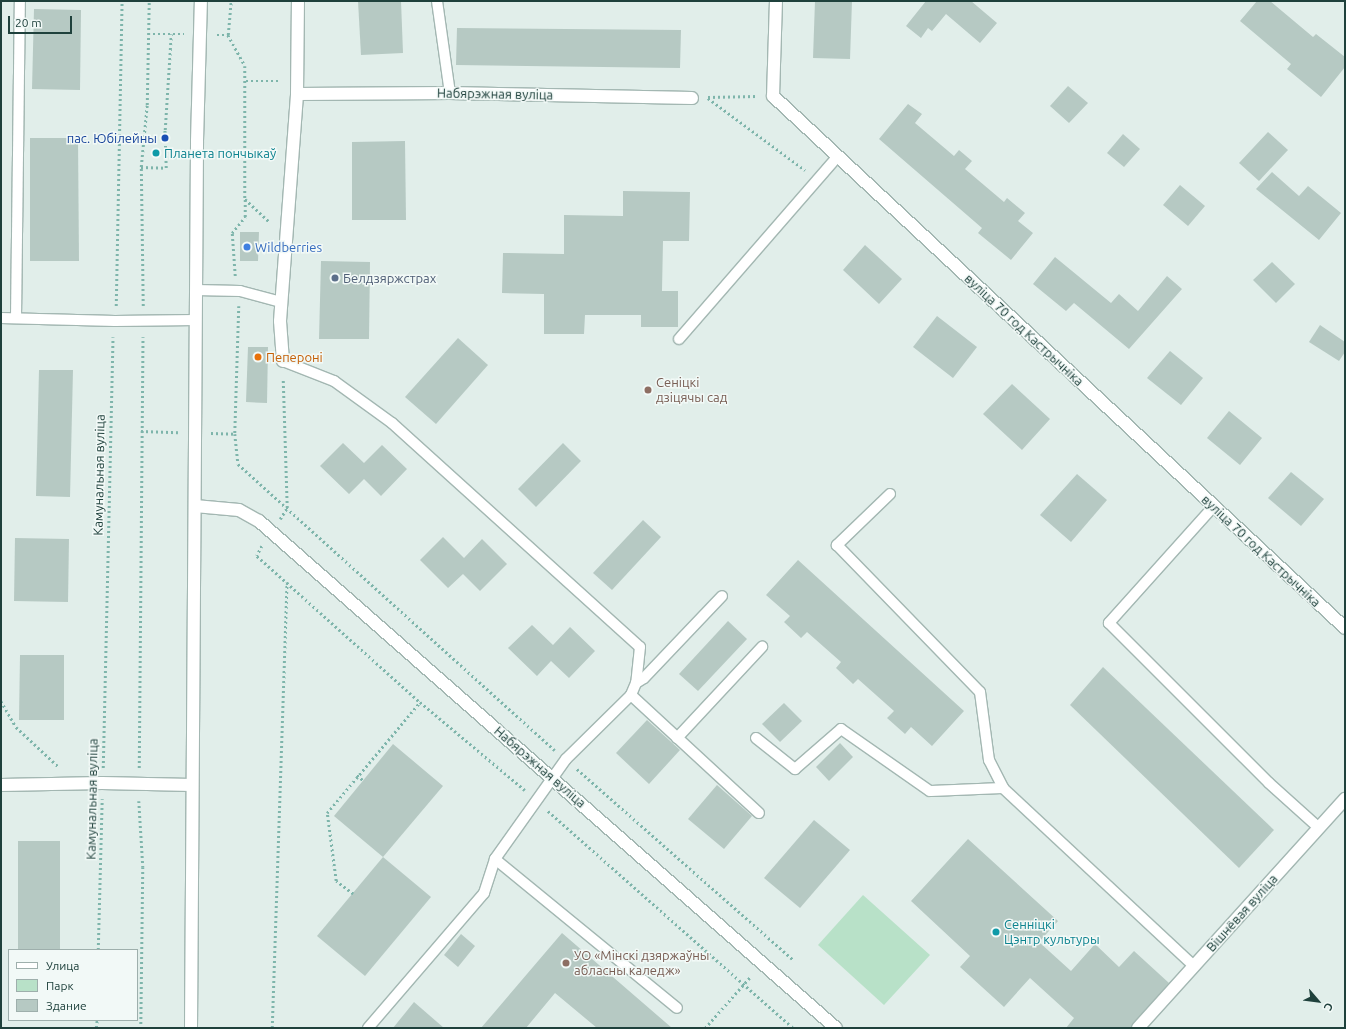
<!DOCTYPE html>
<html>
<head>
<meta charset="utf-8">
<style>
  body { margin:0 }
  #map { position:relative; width:1346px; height:1029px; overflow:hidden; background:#e1eeea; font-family:Ubuntu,sans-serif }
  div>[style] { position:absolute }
  .green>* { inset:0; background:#b8e1c8 }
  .building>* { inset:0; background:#b6c9c3 }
  .path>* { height:2.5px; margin-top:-1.25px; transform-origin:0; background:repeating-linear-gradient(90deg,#7eb5ab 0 2px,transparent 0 5px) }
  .roads { filter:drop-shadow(1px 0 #a3b7b2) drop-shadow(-1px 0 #a3b7b2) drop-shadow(0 1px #a3b7b2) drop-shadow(0 -1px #a3b7b2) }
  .lane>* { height:10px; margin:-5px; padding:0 5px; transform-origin:5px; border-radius:5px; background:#fff }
  .street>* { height:12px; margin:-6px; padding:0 6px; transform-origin:6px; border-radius:6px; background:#fff }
  .secondary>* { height:12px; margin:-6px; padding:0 6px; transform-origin:6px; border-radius:6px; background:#fff }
  .dots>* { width:11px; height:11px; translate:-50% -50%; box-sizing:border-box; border:2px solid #f2f9f7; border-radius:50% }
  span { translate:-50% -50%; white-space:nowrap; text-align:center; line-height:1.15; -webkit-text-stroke:3px #f2f9f7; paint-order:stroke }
  .street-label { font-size:13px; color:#1f413c }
  .transit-label { font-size:13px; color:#164399 }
  .right { translate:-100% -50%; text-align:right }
  .culture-label { font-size:13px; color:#0d838f }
  .left { translate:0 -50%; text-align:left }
  .shop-label { font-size:13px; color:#366cbe }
  .service-label { font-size:13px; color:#4e5e75 }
  .food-label { font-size:13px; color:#c56008 }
  .education-label { font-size:13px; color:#785e54 }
  .frame { position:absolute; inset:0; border:2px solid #1f413c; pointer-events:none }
  .legend { position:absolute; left:8px; top:949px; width:130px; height:72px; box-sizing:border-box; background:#f2f9f7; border:1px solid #9eafac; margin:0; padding:5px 7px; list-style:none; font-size:12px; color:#1f413c }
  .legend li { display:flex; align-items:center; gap:8px; height:20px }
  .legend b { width:20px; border:1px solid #9eafac }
  .north { position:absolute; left:1298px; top:981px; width:40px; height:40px; -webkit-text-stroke:3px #f2f9f7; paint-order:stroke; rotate:118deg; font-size:11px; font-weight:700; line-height:16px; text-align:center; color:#1f413c }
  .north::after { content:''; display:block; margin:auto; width:14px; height:18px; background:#1f413c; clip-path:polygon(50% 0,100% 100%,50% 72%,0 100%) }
  .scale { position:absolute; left:8px; top:16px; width:64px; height:18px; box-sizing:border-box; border:2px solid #1f413c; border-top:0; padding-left:5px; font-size:12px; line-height:14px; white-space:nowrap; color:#1f413c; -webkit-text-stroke:3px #f2f9f7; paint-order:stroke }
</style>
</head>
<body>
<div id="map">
  <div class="green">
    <i style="clip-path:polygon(863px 895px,930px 955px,884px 1005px,818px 945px)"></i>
  </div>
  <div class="building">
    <i style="clip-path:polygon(358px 1px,401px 1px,403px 53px,361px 55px)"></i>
    <i style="clip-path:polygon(815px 1px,852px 1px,850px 59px,813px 58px)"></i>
    <i style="clip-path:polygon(926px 1px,971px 1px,997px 23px,980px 43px,946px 14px,932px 31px,928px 28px,921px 38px,906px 26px)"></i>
    <i style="clip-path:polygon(1257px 1px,1270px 1px,1313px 37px,1316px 34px,1345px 57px,1345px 67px,1321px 97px,1287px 69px,1291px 64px,1240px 21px)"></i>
    <i style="clip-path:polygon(34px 9px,81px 10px,80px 90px,32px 89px)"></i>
    <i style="clip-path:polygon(457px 28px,681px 30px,680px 68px,456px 65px)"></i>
    <i style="clip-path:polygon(1068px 86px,1088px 103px,1069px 123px,1050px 106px)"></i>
    <i style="clip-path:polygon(908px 104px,922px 114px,915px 123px,954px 156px,959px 150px,972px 161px,965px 169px,1004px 202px,1007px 198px,1025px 213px,1018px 221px,1033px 233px,1011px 260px,978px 233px,982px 228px,879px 139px)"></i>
    <i style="clip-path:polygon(1268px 132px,1288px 150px,1259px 181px,1239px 163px)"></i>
    <i style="clip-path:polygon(1123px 134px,1140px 149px,1124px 167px,1107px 153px)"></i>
    <i style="clip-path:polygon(30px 138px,78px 138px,79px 261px,30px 261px)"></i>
    <i style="clip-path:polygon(405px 141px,406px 220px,352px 220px,352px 142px)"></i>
    <i style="clip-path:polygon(1272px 172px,1299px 196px,1308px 186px,1341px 213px,1319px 240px,1256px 189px)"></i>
    <i style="clip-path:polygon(1180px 185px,1205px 206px,1188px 226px,1163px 205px)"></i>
    <i style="clip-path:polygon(623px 191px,690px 192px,689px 241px,663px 241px,662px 291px,678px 291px,678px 327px,641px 327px,641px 315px,585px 315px,584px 334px,544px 334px,544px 294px,502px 293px,503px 253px,564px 254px,564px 215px,623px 216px)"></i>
    <i style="clip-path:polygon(240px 232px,259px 232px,258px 261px,240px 261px)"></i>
    <i style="clip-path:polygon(865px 245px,902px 279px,879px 304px,843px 270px)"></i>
    <i style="clip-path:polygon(1055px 257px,1111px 303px,1119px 294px,1138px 311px,1167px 276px,1182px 289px,1129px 349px,1074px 303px,1066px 311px,1033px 284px)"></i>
    <i style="clip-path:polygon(321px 261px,370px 262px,369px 339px,319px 339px)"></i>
    <i style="clip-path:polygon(1272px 262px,1295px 284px,1276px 303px,1253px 280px)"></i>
    <i style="clip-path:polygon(937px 316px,977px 347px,953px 378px,913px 347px)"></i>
    <i style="clip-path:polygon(1320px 325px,1345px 342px,1345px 352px,1339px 361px,1309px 342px)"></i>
    <i style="clip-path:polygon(458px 338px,488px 365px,436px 424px,405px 397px)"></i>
    <i style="clip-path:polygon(248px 347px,268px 347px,267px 403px,246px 402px)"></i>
    <i style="clip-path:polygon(1170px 351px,1203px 378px,1181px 405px,1147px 378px)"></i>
    <i style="clip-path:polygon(39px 370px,73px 370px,70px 497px,36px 496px)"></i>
    <i style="clip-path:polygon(1012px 384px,1050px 419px,1022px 450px,983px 414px)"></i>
    <i style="clip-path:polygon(1229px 411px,1262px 438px,1240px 465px,1207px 438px)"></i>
    <i style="clip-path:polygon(343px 443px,364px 463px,382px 445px,407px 469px,381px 496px,364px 479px,349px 494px,320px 466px)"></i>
    <i style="clip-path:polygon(563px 443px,581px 461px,536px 507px,518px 489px)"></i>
    <i style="clip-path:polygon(1291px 472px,1324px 499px,1301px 526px,1268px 498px)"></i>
    <i style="clip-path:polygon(1077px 474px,1107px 500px,1071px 542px,1040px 515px)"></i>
    <i style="clip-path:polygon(643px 520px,661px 537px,612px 590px,593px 573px)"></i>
    <i style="clip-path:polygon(443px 537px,464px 558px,482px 539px,507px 564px,480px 591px,463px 574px,448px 588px,420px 560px)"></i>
    <i style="clip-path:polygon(15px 538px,69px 539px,68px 602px,14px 601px)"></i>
    <i style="clip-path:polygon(798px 560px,964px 711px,932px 746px,911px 727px,905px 734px,887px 718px,894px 711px,858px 679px,853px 684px,836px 668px,841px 662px,807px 632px,801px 638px,784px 622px,790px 616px,766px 595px)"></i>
    <i style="clip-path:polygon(728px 621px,747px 639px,698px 691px,679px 674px)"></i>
    <i style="clip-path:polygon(532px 625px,553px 645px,570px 627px,595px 651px,569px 678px,551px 661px,537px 676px,508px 648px)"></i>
    <i style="clip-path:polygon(20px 655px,64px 655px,64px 720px,19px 720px)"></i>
    <i style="clip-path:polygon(1103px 667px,1274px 830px,1239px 868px,1070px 705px)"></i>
    <i style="clip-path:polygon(784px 703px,802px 721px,780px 742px,762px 724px)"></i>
    <i style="clip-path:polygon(647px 720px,680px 750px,649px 784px,616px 753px)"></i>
    <i style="clip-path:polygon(840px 743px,853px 757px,829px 781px,816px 767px)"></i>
    <i style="clip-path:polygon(393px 744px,443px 786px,383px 857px,334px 816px)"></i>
    <i style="clip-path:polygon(717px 785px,752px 816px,724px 849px,688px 819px)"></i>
    <i style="clip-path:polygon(814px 820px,850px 850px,800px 908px,764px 878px)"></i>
    <i style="clip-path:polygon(968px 839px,1058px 921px,1039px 942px,1071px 971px,1095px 944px,1119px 967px,1134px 951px,1169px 983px,1131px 1028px,1066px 1028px,1074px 1018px,1030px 978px,1004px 1007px,960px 967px,970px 956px,911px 901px)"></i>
    <i style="clip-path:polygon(18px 841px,60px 841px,60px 950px,18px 950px)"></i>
    <i style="clip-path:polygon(383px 857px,431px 897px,365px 976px,317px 936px)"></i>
    <i style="clip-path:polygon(562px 933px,672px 1028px,597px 1028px,555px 993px,526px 1028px,481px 1028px)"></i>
    <i style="clip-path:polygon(461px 934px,475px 946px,458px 967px,444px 955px)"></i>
    <i style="clip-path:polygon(414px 1002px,444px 1028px,393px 1028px)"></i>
  </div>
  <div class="path">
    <i style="left:148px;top:34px;width:36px"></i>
    <i style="left:217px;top:35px;width:11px"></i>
    <i style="left:228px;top:35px;width:35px;rotate:61deg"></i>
    <i style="left:245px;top:66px;width:133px;rotate:90deg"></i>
    <i style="left:245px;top:199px;width:34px;rotate:43deg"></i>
    <i style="left:228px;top:35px;width:34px;rotate:-85deg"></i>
    <i style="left:246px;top:81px;width:35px"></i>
    <i style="left:708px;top:97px;width:49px;rotate:-1.2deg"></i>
    <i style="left:708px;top:98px;width:121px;rotate:36.6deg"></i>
    <i style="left:141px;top:167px;width:25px;rotate:2deg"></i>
    <i style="left:166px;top:168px;width:38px;rotate:-92deg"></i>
    <i style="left:165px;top:130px;width:96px;rotate:-86.4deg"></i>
    <i style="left:235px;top:276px;width:43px;rotate:-94deg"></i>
    <i style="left:232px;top:233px;width:21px;rotate:-51deg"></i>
    <i style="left:245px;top:217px;width:18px;rotate:-90deg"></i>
    <i style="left:116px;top:306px;width:305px;rotate:-88.9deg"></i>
    <i style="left:143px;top:306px;width:139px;rotate:-90.8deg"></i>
    <i style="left:141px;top:167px;width:62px;rotate:-84.5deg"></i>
    <i style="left:147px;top:105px;width:104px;rotate:-88.9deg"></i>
    <i style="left:239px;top:306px;width:128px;rotate:91.8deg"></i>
    <i style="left:235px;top:434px;width:30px;rotate:84deg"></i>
    <i style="left:238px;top:464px;width:427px;rotate:42.1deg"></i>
    <i style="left:141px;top:431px;width:37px;rotate:2deg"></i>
    <i style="left:211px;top:433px;width:24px;rotate:2deg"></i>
    <i style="left:280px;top:519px;width:13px;rotate:-58deg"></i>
    <i style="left:287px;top:508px;width:130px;rotate:-91.8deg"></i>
    <i style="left:262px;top:546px;width:11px;rotate:117deg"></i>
    <i style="left:257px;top:556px;width:219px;rotate:41.9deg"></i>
    <i style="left:420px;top:702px;width:137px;rotate:40deg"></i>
    <i style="left:1px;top:701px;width:30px;rotate:60deg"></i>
    <i style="left:16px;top:727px;width:60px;rotate:43deg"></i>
    <i style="left:103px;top:768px;width:431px;rotate:-88.7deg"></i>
    <i style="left:139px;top:768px;width:431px;rotate:-89.5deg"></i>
    <i style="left:577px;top:769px;width:289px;rotate:41.4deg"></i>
    <i style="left:357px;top:775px;width:8px;rotate:40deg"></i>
    <i style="left:139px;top:801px;width:66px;rotate:86.5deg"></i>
    <i style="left:143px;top:867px;width:161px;rotate:90.7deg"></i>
    <i style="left:548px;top:811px;width:327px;rotate:41.5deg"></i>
    <i style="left:353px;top:894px;width:21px;rotate:-143deg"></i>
    <i style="left:336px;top:881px;width:69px;rotate:-97.5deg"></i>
    <i style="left:327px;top:813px;width:145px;rotate:-50deg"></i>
    <i style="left:98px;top:950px;width:151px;rotate:-88.5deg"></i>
    <i style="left:96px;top:1028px;width:8px;rotate:-83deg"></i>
    <i style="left:272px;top:1028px;width:446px;rotate:-88.1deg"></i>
    <i style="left:705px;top:1028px;width:69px;rotate:-48.5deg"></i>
  </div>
  <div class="roads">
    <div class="lane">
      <i style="left:437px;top:1px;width:93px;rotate:82deg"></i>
      <i style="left:196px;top:290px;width:44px;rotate:1.3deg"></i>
      <i style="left:240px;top:291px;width:42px;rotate:15deg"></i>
      <i style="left:1px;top:318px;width:114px;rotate:1.5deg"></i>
      <i style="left:115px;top:321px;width:81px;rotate:-0.7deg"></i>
      <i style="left:16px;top:318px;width:317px;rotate:-89.3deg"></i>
      <i style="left:679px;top:339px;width:242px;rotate:-49deg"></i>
      <i style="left:283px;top:361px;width:55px;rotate:21.4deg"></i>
      <i style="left:334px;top:381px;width:72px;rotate:35.9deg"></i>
      <i style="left:392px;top:423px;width:334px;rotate:42.1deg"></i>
      <i style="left:640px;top:647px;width:36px;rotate:96deg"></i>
      <i style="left:636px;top:683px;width:13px;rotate:113deg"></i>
      <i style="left:631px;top:695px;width:174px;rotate:42.7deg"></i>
      <i style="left:890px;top:494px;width:74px;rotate:136.1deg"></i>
      <i style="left:837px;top:545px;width:205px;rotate:45.8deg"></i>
      <i style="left:980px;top:692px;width:69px;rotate:82.5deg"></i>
      <i style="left:989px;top:760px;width:31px;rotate:63deg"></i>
      <i style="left:1003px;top:788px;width:261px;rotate:43deg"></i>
      <i style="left:1213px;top:507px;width:156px;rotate:131.9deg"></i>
      <i style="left:1109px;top:623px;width:226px;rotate:45deg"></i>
      <i style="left:1269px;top:783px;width:67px;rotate:42deg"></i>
      <i style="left:636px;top:683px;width:9px;rotate:-32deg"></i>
      <i style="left:644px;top:678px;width:113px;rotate:-46.4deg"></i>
      <i style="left:631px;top:695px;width:91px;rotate:135.4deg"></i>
      <i style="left:566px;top:759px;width:123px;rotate:125.4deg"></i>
      <i style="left:495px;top:859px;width:235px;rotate:39.3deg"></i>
      <i style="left:677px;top:738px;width:125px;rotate:-47deg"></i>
      <i style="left:756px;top:738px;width:50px;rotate:38.5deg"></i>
      <i style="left:795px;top:769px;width:61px;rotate:-41deg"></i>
      <i style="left:841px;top:729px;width:108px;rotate:34.9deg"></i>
      <i style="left:930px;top:791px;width:73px;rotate:-2.4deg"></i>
      <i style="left:368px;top:1028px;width:178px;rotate:-49.3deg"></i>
      <i style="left:484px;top:893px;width:36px;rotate:-72deg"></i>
    </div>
    <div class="street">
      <i style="left:776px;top:1px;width:95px;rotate:91.8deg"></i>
      <i style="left:773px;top:96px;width:781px;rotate:42.92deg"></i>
      <i style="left:297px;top:94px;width:153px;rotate:-0.4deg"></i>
      <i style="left:450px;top:93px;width:242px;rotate:1.2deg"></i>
      <i style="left:283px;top:361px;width:40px;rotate:-94.3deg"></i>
      <i style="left:280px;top:321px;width:228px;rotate:-85.7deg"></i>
      <i style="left:297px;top:94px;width:93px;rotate:-89.4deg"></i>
      <i style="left:1px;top:785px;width:101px;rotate:-1.1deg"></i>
      <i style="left:102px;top:783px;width:90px;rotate:1.3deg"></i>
      <i style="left:1138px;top:1028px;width:309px;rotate:-47.9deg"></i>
    </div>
    <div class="secondary">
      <i style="left:195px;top:506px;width:44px;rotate:5.2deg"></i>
      <i style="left:239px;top:510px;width:23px;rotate:29deg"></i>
      <i style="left:259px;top:521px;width:768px;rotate:41.31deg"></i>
      <i style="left:191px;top:1028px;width:887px;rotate:-89.61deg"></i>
      <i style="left:197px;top:141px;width:140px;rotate:-88.4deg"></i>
    </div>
  </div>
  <div class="dots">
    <i style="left:165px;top:138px;background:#1a4fb4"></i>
    <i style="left:156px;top:153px;background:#0f9aa8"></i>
    <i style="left:247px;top:247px;background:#3f7fe0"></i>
    <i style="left:335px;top:278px;background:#5c6f8a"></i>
    <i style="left:258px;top:357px;background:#e8710a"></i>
    <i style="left:648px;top:390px;background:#8d6e63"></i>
    <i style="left:996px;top:932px;background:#0f9aa8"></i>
    <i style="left:566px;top:963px;background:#8d6e63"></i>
  </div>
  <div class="street-label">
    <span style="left:495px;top:94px;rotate:1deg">Набярэжная вуліца</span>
    <span style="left:1024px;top:330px;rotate:43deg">вуліца 70 год Кастрычніка</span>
    <span style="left:99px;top:475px;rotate:-89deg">Камунальная вуліца</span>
    <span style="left:1261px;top:551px;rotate:43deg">вуліца 70 год Кастрычніка</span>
    <span style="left:540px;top:767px;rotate:41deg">Набярэжная вуліца</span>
    <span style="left:92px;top:799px;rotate:-89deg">Камунальная вуліца</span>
    <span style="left:1242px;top:913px;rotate:-48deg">Вішнёвая вуліца</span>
  </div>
  <div class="transit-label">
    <span class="right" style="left:157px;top:138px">пас. Юбілейны</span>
  </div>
  <div class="culture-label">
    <span class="left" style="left:164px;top:153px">Планета пончыкаў</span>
    <span class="left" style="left:1004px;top:932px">Сенніцкі<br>Цэнтр культуры</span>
  </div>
  <div class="shop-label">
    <span class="left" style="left:255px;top:247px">Wildberries</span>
  </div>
  <div class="service-label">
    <span class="left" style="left:343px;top:278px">Белдзяржстрах</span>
  </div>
  <div class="food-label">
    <span class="left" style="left:266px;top:357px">Пепероні</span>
  </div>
  <div class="education-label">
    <span class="left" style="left:656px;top:390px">Сеніцкі<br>дзіцячы сад</span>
    <span class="left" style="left:574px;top:963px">УО «Мінскі дзяржаўны<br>абласны каледж»</span>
  </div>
  <div class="frame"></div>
  <ul class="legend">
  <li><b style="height:5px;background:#fff"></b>Улица</li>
  <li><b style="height:11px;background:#b8e1c8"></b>Парк</li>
  <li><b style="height:11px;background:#b6c9c3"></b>Здание</li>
  </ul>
  <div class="north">С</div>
  <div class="scale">20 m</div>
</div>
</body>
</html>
